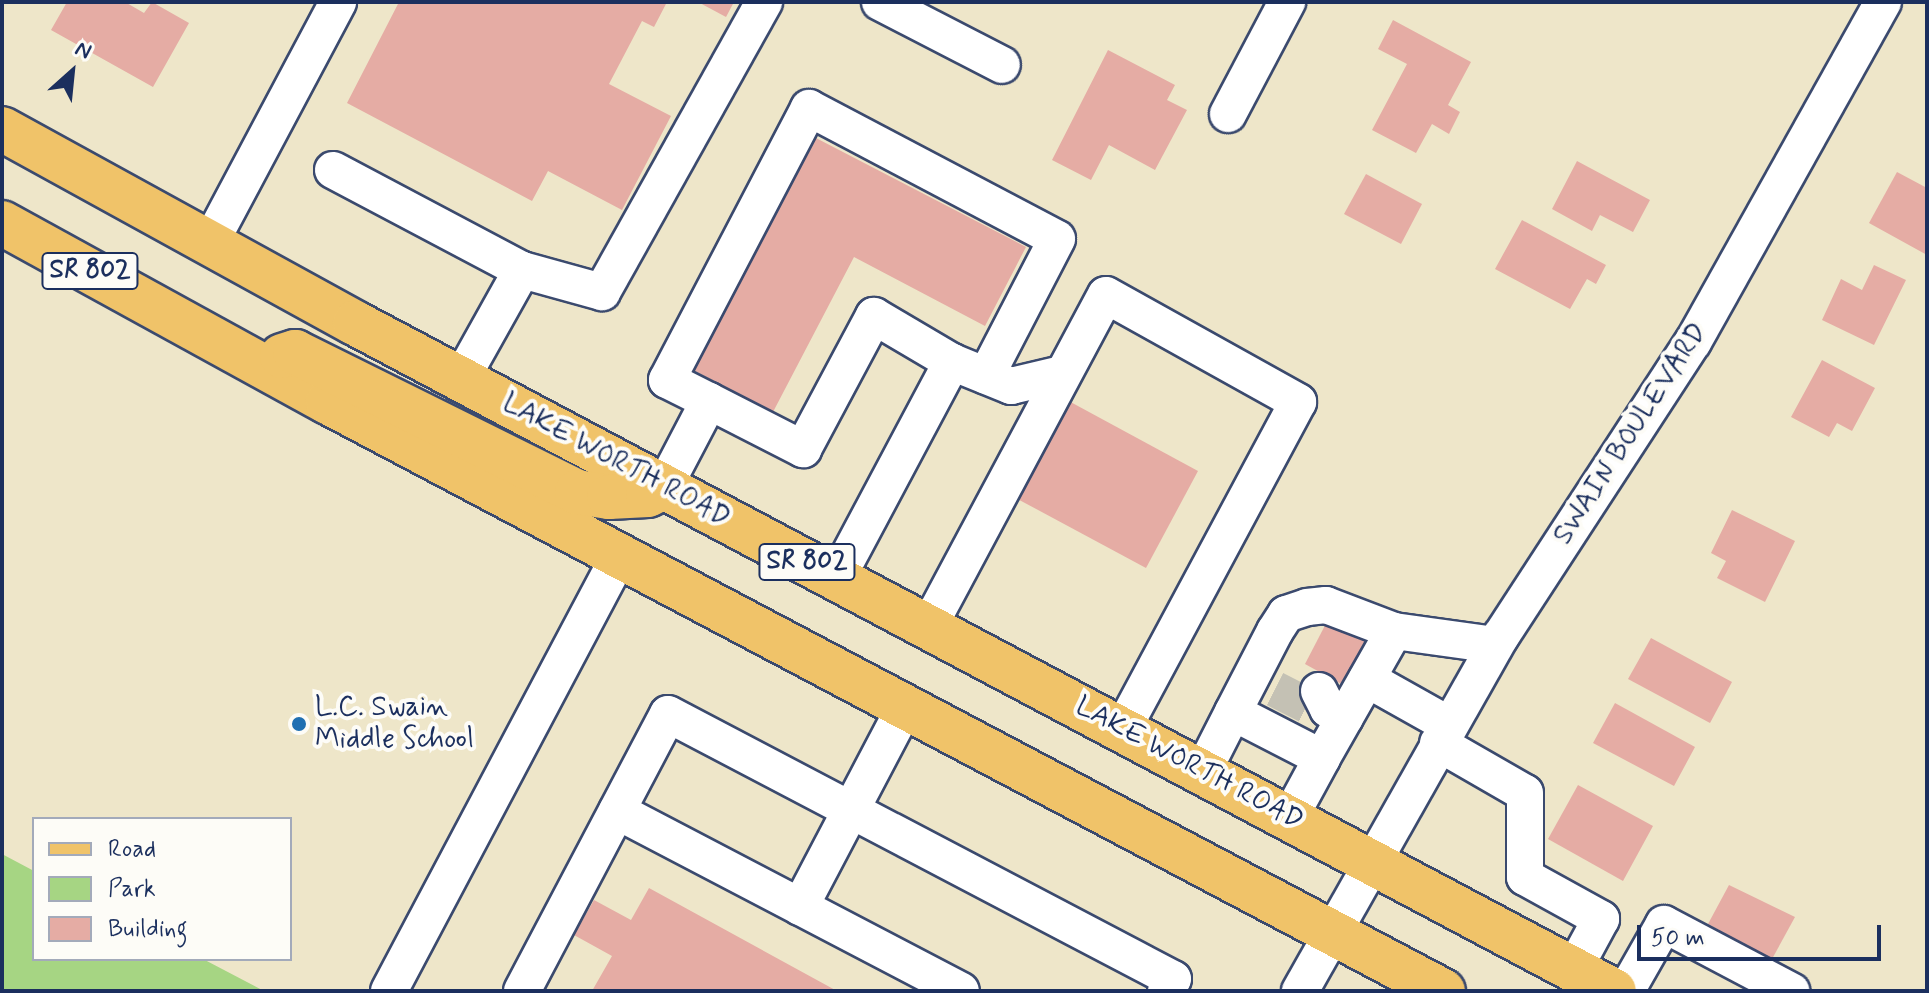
<!DOCTYPE html>
<html>
<head>
<meta charset="utf-8">
<style>
  body { margin:0 }
  #map { position:relative; width:1929px; height:993px; overflow:hidden; background:#eee6c9; font-family:Mynerve,sans-serif }
  div>[style] { position:absolute }
  .green>* { inset:0; background:#a6d583 }
  .building>* { inset:0; background:#e5aca4 }
  .minor-tunnel>* { height:36px; margin-top:-18px; transform-origin:0; background:repeating-linear-gradient(90deg,#c4c1b4 0 36px,transparent 0 54px) }
  .roads { filter:drop-shadow(2px 0 #3b4a6e) drop-shadow(-2px 0 #3b4a6e) drop-shadow(0 2px #3b4a6e) drop-shadow(0 -2px #3b4a6e) }
  .minor>* { height:36px; margin:-18px; padding:0 18px; transform-origin:18px; border-radius:18px; background:#fff }
  .major>* { height:44px; margin:-22px; padding:0 22px; transform-origin:22px; border-radius:22px; background:#f0c369 }
  .dots>* { width:22px; height:22px; translate:-50% -50%; box-sizing:border-box; border:4px solid #fdfcf7; border-radius:50% }
  span { translate:-50% -50%; white-space:nowrap; text-align:center; line-height:1.15; -webkit-text-stroke:8px #fdfcf7; paint-order:stroke }
  .shield-label span { padding:2px 6px; background:#fdfcf7; border:2px solid; border-radius:6px; -webkit-text-stroke-width:0 }
  .shield-label { font-size:26px; color:#1b2f5e; font-weight:700 }
  .street-label { font-size:28px; color:#1b2f5e }
  .poi-label { font-size:28px; color:#1b2f5e }
  .left { translate:0 -50%; text-align:left }
  .frame { position:absolute; inset:0; border:4px solid #1b2f5e; pointer-events:none }
  .legend { position:absolute; left:32px; top:817px; width:260px; height:144px; box-sizing:border-box; background:#fdfcf7; border:2px solid #a3aaba; margin:0; padding:10px 14px; list-style:none; font-size:24px; color:#1b2f5e }
  .legend li { display:flex; align-items:center; gap:16px; height:40px }
  .legend b { width:40px; border:2px solid #a3aaba }
  .north { position:absolute; left:32px; top:32px; width:80px; height:80px; -webkit-text-stroke:6px #fdfcf7; paint-order:stroke; rotate:27deg; font-size:22px; font-weight:700; line-height:32px; text-align:center; color:#1b2f5e }
  .north::after { content:''; display:block; margin:auto; width:28px; height:36px; background:#1b2f5e; clip-path:polygon(50% 0,100% 100%,50% 72%,0 100%) }
  .scale { position:absolute; left:1637px; top:925px; width:244px; height:36px; box-sizing:border-box; border:4px solid #1b2f5e; border-top:0; padding-left:10px; font-size:24px; line-height:28px; white-space:nowrap; color:#1b2f5e; -webkit-text-stroke:6px #fdfcf7; paint-order:stroke }
</style>
</head>
<body>
<div id="map">
  <div class="green">
    <i style="clip-path:polygon(2px 854px,34px 871px,34px 959px,203px 959px,264px 991px,2px 991px)"></i>
  </div>
  <div class="building">
    <i style="clip-path:polygon(67px 2px,125px 2px,144px 13px,152px 2px,189px 23px,153px 87px,51px 30px)"></i>
    <i style="clip-path:polygon(399px 2px,667px 2px,654px 27px,642px 21px,609px 84px,671px 116px,622px 210px,548px 171px,532px 201px,347px 103px)"></i>
    <i style="clip-path:polygon(698px 2px,734px 2px,726px 17px)"></i>
    <i style="clip-path:polygon(1393px 20px,1471px 62px,1448px 105px,1460px 112px,1449px 134px,1432px 124px,1416px 153px,1372px 130px,1407px 64px,1378px 49px)"></i>
    <i style="clip-path:polygon(1108px 50px,1175px 85px,1167px 100px,1187px 110px,1155px 170px,1109px 145px,1091px 180px,1052px 160px)"></i>
    <i style="clip-path:polygon(814px 137px,1026px 247px,985px 326px,854px 257px,773px 412px,693px 370px)"></i>
    <i style="clip-path:polygon(1577px 161px,1650px 200px,1633px 232px,1600px 215px,1592px 231px,1552px 209px)"></i>
    <i style="clip-path:polygon(1897px 172px,1927px 188px,1927px 255px,1869px 223px)"></i>
    <i style="clip-path:polygon(1366px 174px,1422px 204px,1401px 244px,1344px 214px)"></i>
    <i style="clip-path:polygon(1522px 220px,1606px 265px,1596px 284px,1587px 279px,1570px 309px,1495px 269px)"></i>
    <i style="clip-path:polygon(1874px 265px,1906px 280px,1874px 345px,1822px 320px,1841px 279px,1862px 290px)"></i>
    <i style="clip-path:polygon(1822px 360px,1875px 388px,1852px 431px,1837px 423px,1829px 437px,1791px 417px)"></i>
    <i style="clip-path:polygon(1065px 399px,1198px 471px,1146px 568px,1012px 496px)"></i>
    <i style="clip-path:polygon(1732px 510px,1795px 541px,1765px 602px,1717px 578px,1726px 561px,1711px 553px)"></i>
    <i style="clip-path:polygon(1333px 610px,1374px 633px,1345px 686px,1305px 664px)"></i>
    <i style="clip-path:polygon(1651px 638px,1732px 682px,1710px 723px,1628px 679px)"></i>
    <i style="clip-path:polygon(1615px 703px,1695px 747px,1674px 786px,1593px 743px)"></i>
    <i style="clip-path:polygon(1578px 785px,1653px 826px,1623px 881px,1548px 839px)"></i>
    <i style="clip-path:polygon(1729px 885px,1795px 917px,1772px 959px,1708px 924px)"></i>
    <i style="clip-path:polygon(649px 888px,837px 991px,592px 991px,612px 956px,574px 935px,594px 900px,631px 920px)"></i>
  </div>
  <div class="minor-tunnel">
    <i style="left:1275px;top:689px;width:39px;rotate:27deg"></i>
  </div>
  <div class="roads">
    <div class="minor">
      <i style="left:880px;top:2px;width:137px;rotate:27.3deg"></i>
      <i style="left:1228px;top:114px;width:127px;rotate:-62.2deg"></i>
      <i style="left:333px;top:170px;width:214px;rotate:27.9deg"></i>
      <i style="left:210px;top:243px;width:273px;rotate:-62deg"></i>
      <i style="left:461px;top:379px;width:125px;rotate:-60.8deg"></i>
      <i style="left:522px;top:270px;width:83px;rotate:15.4deg"></i>
      <i style="left:602px;top:292px;width:332px;rotate:-60.8deg"></i>
      <i style="left:709px;top:401px;width:47px;rotate:-153.4deg"></i>
      <i style="left:667px;top:380px;width:307px;rotate:-62.4deg"></i>
      <i style="left:809px;top:108px;width:280px;rotate:27.8deg"></i>
      <i style="left:1057px;top:239px;width:154px;rotate:117.4deg"></i>
      <i style="left:664px;top:487px;width:97px;rotate:-62.4deg"></i>
      <i style="left:709px;top:401px;width:106px;rotate:27.1deg"></i>
      <i style="left:803px;top:449px;width:151px;rotate:-61.9deg"></i>
      <i style="left:874px;top:316px;width:91px;rotate:30.5deg"></i>
      <i style="left:837px;top:578px;width:245px;rotate:-62deg"></i>
      <i style="left:952px;top:362px;width:64px;rotate:22.1deg"></i>
      <i style="left:1011px;top:386px;width:52px;rotate:-13.2deg"></i>
      <i style="left:929px;top:626px;width:375px;rotate:-61.9deg"></i>
      <i style="left:1106px;top:295px;width:220px;rotate:29.1deg"></i>
      <i style="left:1298px;top:402px;width:371px;rotate:118.2deg"></i>
      <i style="left:1394px;top:631px;width:146px;rotate:119.6deg"></i>
      <i style="left:1322px;top:758px;width:100px;rotate:-152.7deg"></i>
      <i style="left:1233px;top:712px;width:91px;rotate:-62.6deg"></i>
      <i style="left:1275px;top:631px;width:20px;rotate:-57deg"></i>
      <i style="left:1286px;top:614px;width:22px;rotate:-18deg"></i>
      <i style="left:1307px;top:607px;width:19px;rotate:-6deg"></i>
      <i style="left:1326px;top:605px;width:73px;rotate:20.9deg"></i>
      <i style="left:1394px;top:631px;width:102px;rotate:7.9deg"></i>
      <i style="left:1367px;top:679px;width:94px;rotate:29.3deg"></i>
      <i style="left:1319px;top:691px;width:20px;rotate:63deg"></i>
      <i style="left:1328px;top:709px;width:19px;rotate:28deg"></i>
      <i style="left:1438px;top:743px;width:100px;rotate:29.9deg"></i>
      <i style="left:1525px;top:793px;width:84px;rotate:90deg"></i>
      <i style="left:1525px;top:877px;width:87px;rotate:28.9deg"></i>
      <i style="left:1601px;top:919px;width:57px;rotate:118.4deg"></i>
      <i style="left:1203px;top:771px;width:66px;rotate:-63deg"></i>
      <i style="left:617px;top:811px;width:388px;rotate:27.6deg"></i>
      <i style="left:1290px;top:817px;width:67px;rotate:-61.5deg"></i>
      <i style="left:800px;top:907px;width:226px;rotate:-62.3deg"></i>
      <i style="left:389px;top:991px;width:492px;rotate:-62.1deg"></i>
      <i style="left:522px;top:991px;width:313px;rotate:-62.2deg"></i>
      <i style="left:668px;top:714px;width:570px;rotate:27.69deg"></i>
      <i style="left:1173px;top:979px;width:14px;rotate:120deg"></i>
      <i style="left:1300px;top:991px;width:408px;rotate:-60.5deg"></i>
      <i style="left:1501px;top:636px;width:351px;rotate:-56.9deg"></i>
      <i style="left:1693px;top:342px;width:389px;rotate:-60.8deg"></i>
      <i style="left:1626px;top:991px;width:77px;rotate:-60.4deg"></i>
      <i style="left:1664px;top:924px;width:144px;rotate:27.8deg"></i>
    </div>
    <div class="major">
      <i style="left:2px;top:129px;width:403px;rotate:28.8deg"></i>
      <i style="left:355px;top:323px;width:1425px;rotate:27.95deg"></i>
      <i style="left:2px;top:223px;width:372px;rotate:28.8deg"></i>
      <i style="left:328px;top:402px;width:1261px;rotate:27.85deg"></i>
      <i style="left:282px;top:356px;width:14px;rotate:-17deg"></i>
      <i style="left:295px;top:352px;width:315px;rotate:26.4deg"></i>
      <i style="left:577px;top:492px;width:32px;rotate:9deg"></i>
      <i style="left:609px;top:497px;width:39px;rotate:-3deg"></i>
      <i style="left:648px;top:495px;width:18px;rotate:-27deg"></i>
    </div>
  </div>
  <div class="dots">
    <i style="left:299px;top:724px;background:#1f6fb2"></i>
  </div>
  <div class="shield-label">
    <span style="left:90px;top:271px">SR 802</span>
    <span style="left:807px;top:562px">SR 802</span>
  </div>
  <div class="street-label">
    <span style="left:1631px;top:434px;rotate:-57deg">SWAIN BOULEVARD</span>
    <span style="left:616px;top:461px;rotate:28deg">LAKE WORTH ROAD</span>
    <span style="left:1189px;top:764px;rotate:28deg">LAKE WORTH ROAD</span>
  </div>
  <div class="poi-label">
    <span class="left" style="left:315px;top:724px">L.C. Swain<br>Middle School</span>
  </div>
  <div class="frame"></div>
  <ul class="legend">
  <li><b style="height:10px;background:#f0c369"></b>Road</li>
  <li><b style="height:22px;background:#a6d583"></b>Park</li>
  <li><b style="height:22px;background:#e5aca4"></b>Building</li>
  </ul>
  <div class="north">N</div>
  <div class="scale">50 m</div>
</div>
</body>
</html>
